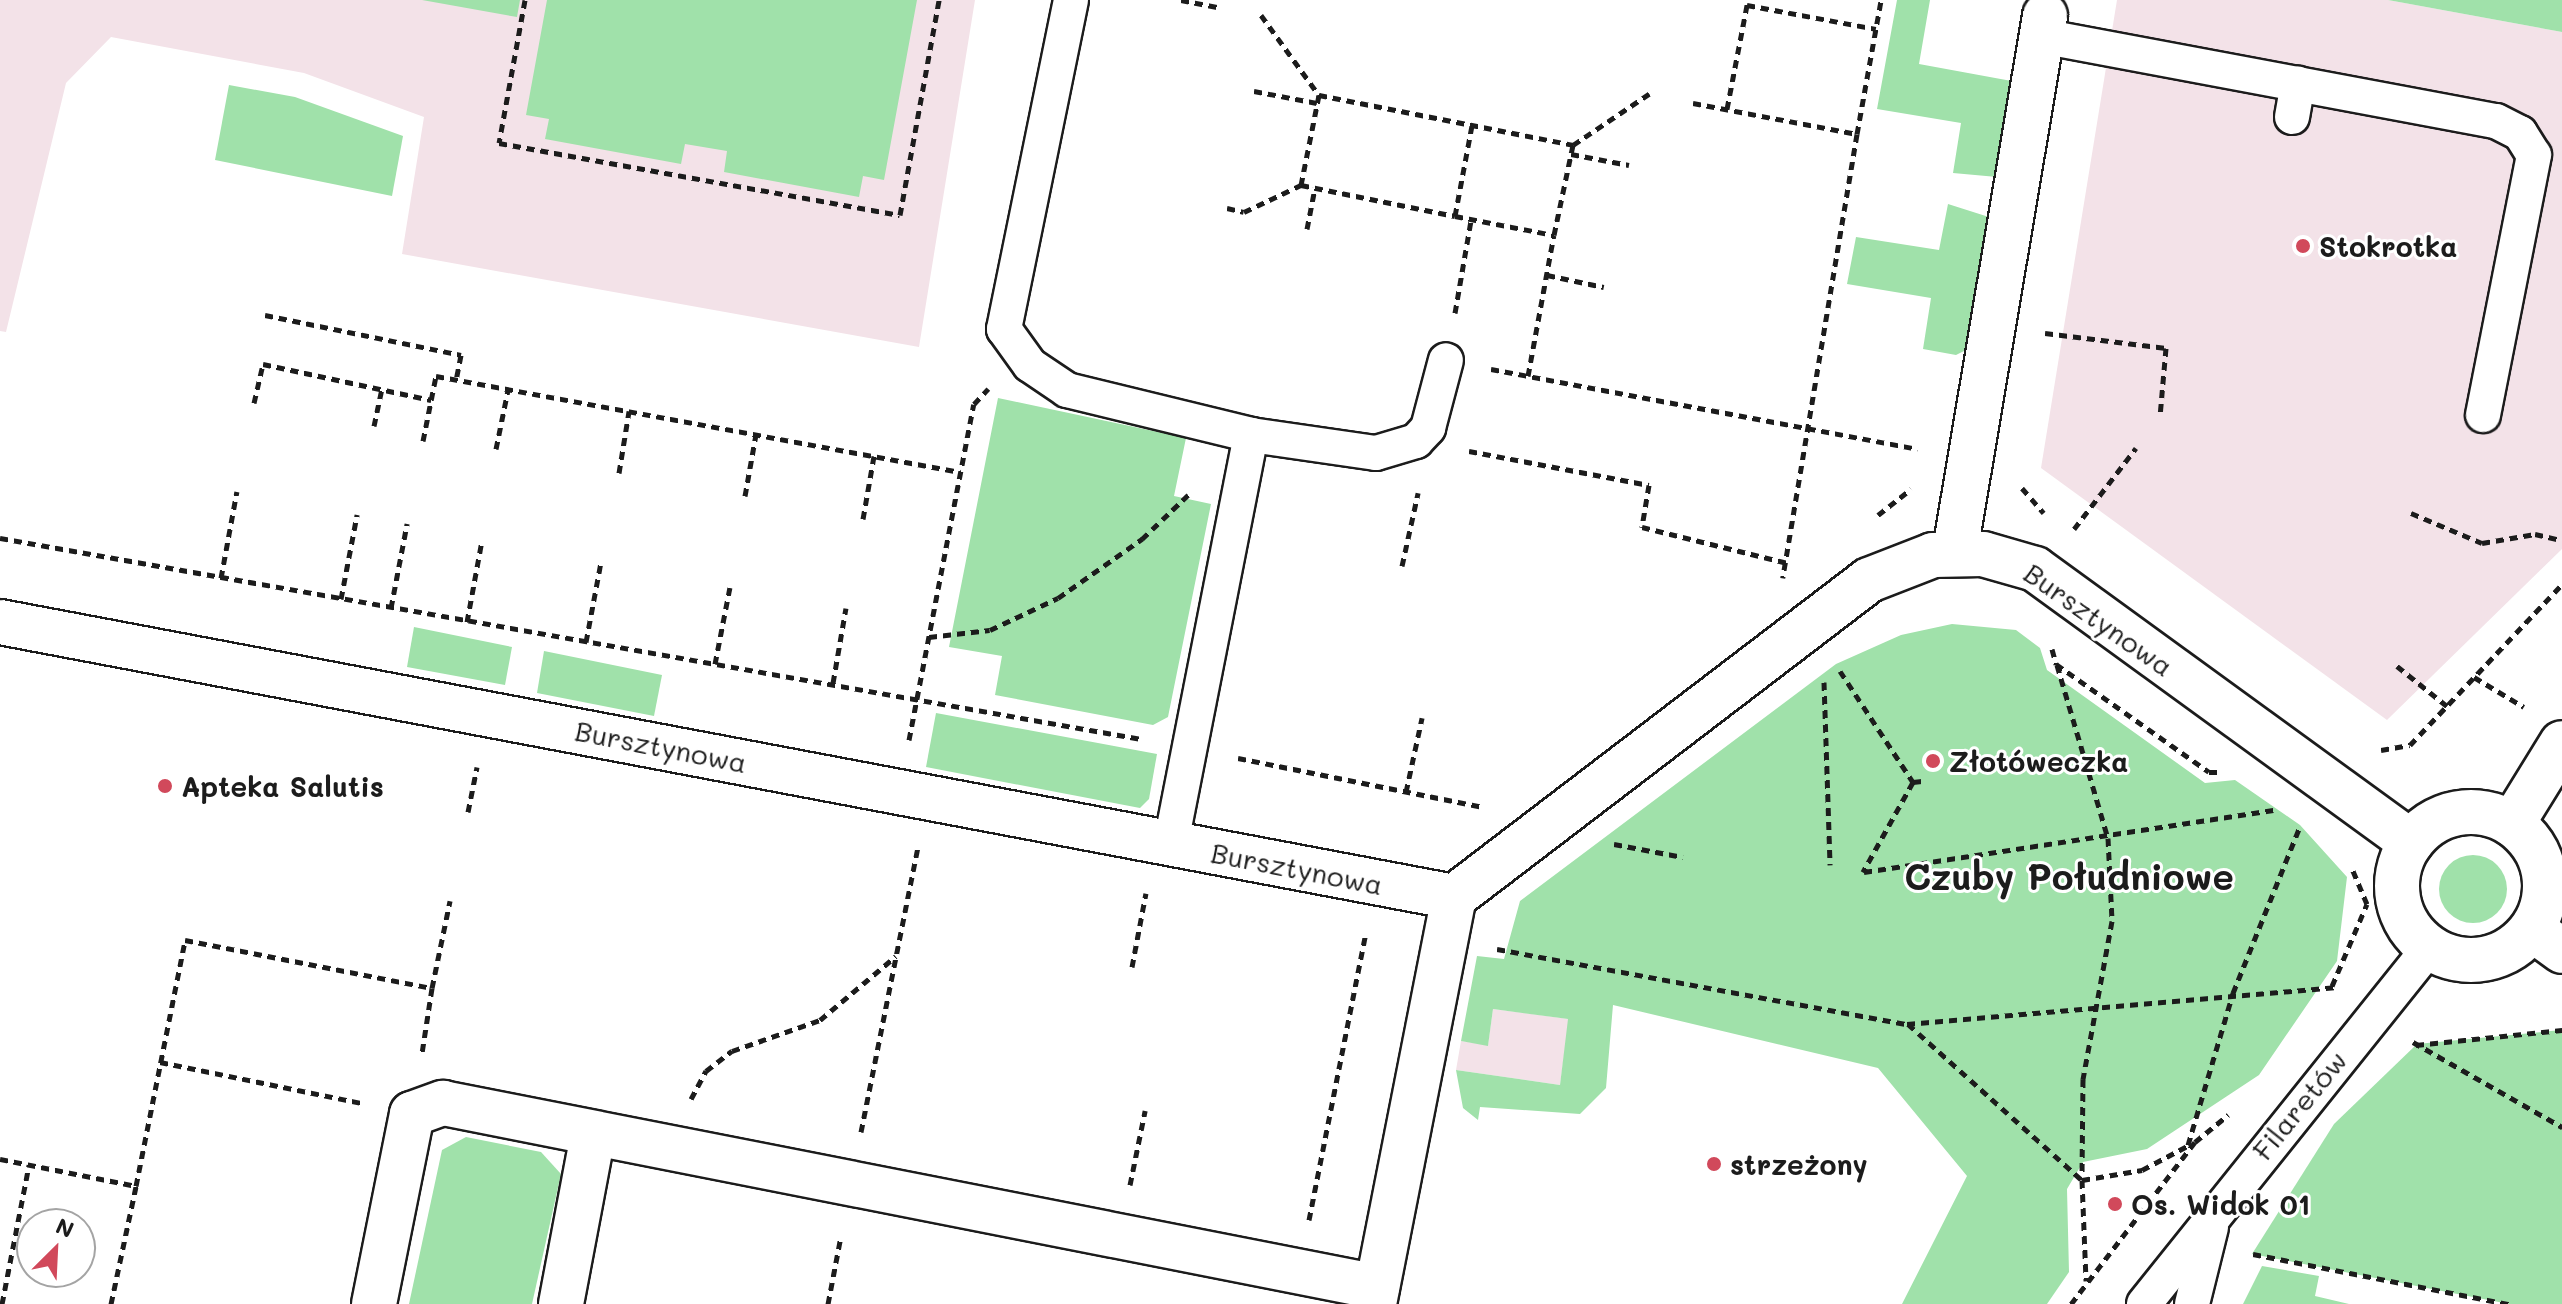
<!DOCTYPE html>
<html>
<head>
<meta charset="utf-8">
<style>
  body { margin:0 }
  #map { position:relative; width:2562px; height:1304px; overflow:hidden; background:#fff; font-family:Mali,sans-serif }
  div>[style] { position:absolute }
  .built>* { inset:0; background:#f3e2e8 }
  .green>* { inset:0; background:#a0e1aa }
  .round { border-radius:50% }
  .path>* { height:5px; margin-top:-2.5px; transform-origin:0; background:repeating-linear-gradient(90deg,#1c1c1c 0 8px,transparent 0 14px) }
  .roads { filter:drop-shadow(2px 0 #1c1c1c) drop-shadow(-2px 0 #1c1c1c) drop-shadow(0 2px #1c1c1c) drop-shadow(0 -2px #1c1c1c) }
  .lane>* { height:34px; margin:-17px; padding:0 17px; transform-origin:17px; border-radius:17px; background:#fff }
  .street>* { height:44px; margin:-22px; padding:0 22px; transform-origin:22px; border-radius:22px; background:#fff }
  .secondary>* { height:44px; margin:-22px; padding:0 22px; transform-origin:22px; border-radius:22px; background:#fff }
  .secondary>.ring { margin:-22px; padding:0; box-sizing:content-box; background:none; border:44px solid #fff; border-radius:50% }
  .dots>* { width:22px; height:22px; translate:-50% -50%; box-sizing:border-box; border:4px solid #fff; border-radius:50% }
  span { translate:-50% -50%; white-space:nowrap; text-align:center; line-height:1.15; -webkit-text-stroke:6px #fff; paint-order:stroke }
  .poi-label { font-size:28px; color:#1c1c1c; font-weight:700 }
  .left { translate:0 -50%; text-align:left }
  .street-label { font-size:28px; color:#1c1c1c }
  .district-label { font-size:36px; color:#1c1c1c; font-weight:700 }
  .north { position:absolute; left:16px; top:1208px; width:80px; height:80px; box-sizing:border-box; background:#fff; border:2px solid #a4a4a4; border-radius:50%; rotate:24deg; font-size:22px; font-weight:700; line-height:32px; text-align:center; color:#1c1c1c }
  .north::after { content:''; display:block; margin:auto; width:28px; height:36px; background:#d1495b; clip-path:polygon(50% 0,100% 100%,50% 72%,0 100%) }
</style>
</head>
<body>
<div id="map">
  <div class="built">
    <i style="clip-path:polygon(0 0,975px 0,919px 347px,402px 254px,424px 117px,304px 73px,111px 37px,66px 83px,6px 332px,0 331px)"></i>
    <i style="clip-path:polygon(2117px 0,2388px 0,2562px 32px,2562px 549px,2387px 720px,2041px 468px)"></i>
    <i style="clip-path:polygon(1493px 1009px,1569px 1019px,1560px 1085px,1456px 1070px,1461px 1041px,1488px 1045px)"></i>
  </div>
  <div class="green">
    <i style="clip-path:polygon(422px 0,520px 0,517px 17px)"></i>
    <i style="clip-path:polygon(547px 0,917px 0,884px 180px,863px 176px,859px 197px,724px 172px,727px 151px,685px 144px,681px 164px,545px 139px,549px 119px,526px 115px)"></i>
    <i style="clip-path:polygon(1897px 0,1930px 0,1919px 64px,2017px 82px,1997px 177px,1953px 173px,1961px 123px,1877px 109px)"></i>
    <i style="clip-path:polygon(2388px 0,2562px 0,2562px 32px)"></i>
    <i style="clip-path:polygon(229px 85px,295px 97px,403px 136px,392px 196px,215px 160px)"></i>
    <i style="clip-path:polygon(1948px 204px,1992px 218px,1972px 347px,1956px 355px,1923px 349px,1931px 298px,1847px 284px,1856px 237px,1939px 250px)"></i>
    <i style="clip-path:polygon(998px 398px,1186px 438px,1174px 496px,1211px 504px,1168px 717px,1153px 725px,995px 695px,1002px 656px,949px 647px)"></i>
    <i style="clip-path:polygon(1952px 624px,2016px 630px,2040px 648px,2047px 670px,2205px 783px,2235px 780px,2300px 825px,2347px 877px,2337px 961px,2259px 1075px,2147px 1149px,2083px 1162px,2067px 1189px,2069px 1272px,2047px 1304px,1902px 1304px,1967px 1176px,1878px 1068px,1613px 1005px,1606px 1088px,1580px 1114px,1480px 1107px,1478px 1120px,1463px 1108px,1456px 1070px,1560px 1085px,1568px 1019px,1493px 1009px,1488px 1046px,1461px 1041px,1477px 956px,1504px 959px,1520px 901px,1836px 664px,1901px 635px)"></i>
    <i style="clip-path:polygon(414px 627px,512px 647px,505px 685px,407px 667px)"></i>
    <i style="clip-path:polygon(544px 651px,662px 675px,654px 716px,537px 693px)"></i>
    <i style="clip-path:polygon(936px 713px,1157px 754px,1149px 799px,1140px 808px,926px 767px)"></i>
    <i class="round" style="left:2439px;top:855px;width:68px;height:68px"></i>
    <i style="clip-path:polygon(2562px 1030px,2562px 1304px,2509px 1304px,2252px 1254px,2334px 1124px,2417px 1044px)"></i>
    <i style="clip-path:polygon(466px 1137px,541px 1152px,561px 1174px,532px 1304px,409px 1304px,442px 1150px)"></i>
    <i style="clip-path:polygon(2262px 1266px,2319px 1276px,2315px 1296px,2349px 1304px,2243px 1304px)"></i>
  </div>
  <div class="path">
    <i style="left:525px;top:0;width:145px;rotate:100.3deg"></i>
    <i style="left:499px;top:143px;width:407px;rotate:10.2deg"></i>
    <i style="left:900px;top:215px;width:219px;rotate:-79.7deg"></i>
    <i style="left:1181px;top:0;width:38px;rotate:11deg"></i>
    <i style="left:1747px;top:5px;width:131px;rotate:10.5deg"></i>
    <i style="left:1261px;top:15px;width:99px;rotate:54.1deg"></i>
    <i style="left:1319px;top:95px;width:92px;rotate:101.3deg"></i>
    <i style="left:1301px;top:185px;width:157px;rotate:11.4deg"></i>
    <i style="left:1455px;top:216px;width:101px;rotate:10.9deg"></i>
    <i style="left:1554px;top:235px;width:92px;rotate:-78.1deg"></i>
    <i style="left:1573px;top:145px;width:92px;rotate:-33.9deg"></i>
    <i style="left:1254px;top:91px;width:64px;rotate:10.8deg"></i>
    <i style="left:1319px;top:95px;width:259px;rotate:11.1deg"></i>
    <i style="left:1693px;top:103px;width:167px;rotate:10.7deg"></i>
    <i style="left:1857px;top:134px;width:450px;rotate:99.5deg"></i>
    <i style="left:1727px;top:109px;width:111px;rotate:-79.1deg"></i>
    <i style="left:1857px;top:134px;width:136px;rotate:-79.8deg"></i>
    <i style="left:1571px;top:154px;width:59px;rotate:10.7deg"></i>
    <i style="left:1227px;top:208px;width:17px;rotate:13deg"></i>
    <i style="left:1244px;top:212px;width:63px;rotate:-25.3deg"></i>
    <i style="left:1455px;top:216px;width:93px;rotate:-79.4deg"></i>
    <i style="left:1307px;top:229px;width:42px;rotate:-79deg"></i>
    <i style="left:1547px;top:275px;width:58px;rotate:11.9deg"></i>
    <i style="left:1455px;top:313px;width:94px;rotate:-80.2deg"></i>
    <i style="left:265px;top:315px;width:200px;rotate:11.5deg"></i>
    <i style="left:461px;top:355px;width:25px;rotate:101deg"></i>
    <i style="left:2045px;top:333px;width:122px;rotate:7.1deg"></i>
    <i style="left:2166px;top:348px;width:68px;rotate:95deg"></i>
    <i style="left:1491px;top:369px;width:434px;rotate:10.6deg"></i>
    <i style="left:1528px;top:376px;width:143px;rotate:-79.6deg"></i>
    <i style="left:254px;top:403px;width:40px;rotate:-77deg"></i>
    <i style="left:263px;top:364px;width:172px;rotate:12.1deg"></i>
    <i style="left:374px;top:426px;width:38px;rotate:-78deg"></i>
    <i style="left:423px;top:441px;width:66px;rotate:-78.7deg"></i>
    <i style="left:436px;top:376px;width:533px;rotate:10.38deg"></i>
    <i style="left:496px;top:449px;width:60px;rotate:-78.5deg"></i>
    <i style="left:1469px;top:451px;width:183px;rotate:10.7deg"></i>
    <i style="left:1649px;top:485px;width:43px;rotate:99.5deg"></i>
    <i style="left:1642px;top:527px;width:149px;rotate:13.9deg"></i>
    <i style="left:619px;top:473px;width:63px;rotate:-80.8deg"></i>
    <i style="left:2022px;top:488px;width:33px;rotate:49deg"></i>
    <i style="left:745px;top:496px;width:63px;rotate:-79.9deg"></i>
    <i style="left:2411px;top:513px;width:77px;rotate:22.9deg"></i>
    <i style="left:2482px;top:543px;width:54px;rotate:-9.6deg"></i>
    <i style="left:2535px;top:534px;width:28px;rotate:13deg"></i>
    <i style="left:1878px;top:515px;width:42px;rotate:-38.2deg"></i>
    <i style="left:863px;top:519px;width:64px;rotate:-80.1deg"></i>
    <i style="left:2074px;top:529px;width:102px;rotate:-52.6deg"></i>
    <i style="left:0;top:538px;width:1159px;rotate:9.99deg"></i>
    <i style="left:1402px;top:566px;width:75px;rotate:-77.6deg"></i>
    <i style="left:221px;top:578px;width:88px;rotate:-79.6deg"></i>
    <i style="left:341px;top:599px;width:86px;rotate:-79.2deg"></i>
    <i style="left:391px;top:608px;width:86px;rotate:-79.2deg"></i>
    <i style="left:467px;top:622px;width:83px;rotate:-79.6deg"></i>
    <i style="left:929px;top:637px;width:61px;rotate:-6.5deg"></i>
    <i style="left:990px;top:630px;width:75px;rotate:-25.2deg"></i>
    <i style="left:1058px;top:598px;width:103px;rotate:-35.1deg"></i>
    <i style="left:1142px;top:539px;width:64px;rotate:-43.7deg"></i>
    <i style="left:586px;top:642px;width:81px;rotate:-79.4deg"></i>
    <i style="left:2052px;top:649px;width:16px;rotate:75deg"></i>
    <i style="left:2056px;top:664px;width:187px;rotate:35.2deg"></i>
    <i style="left:2209px;top:772px;width:11px"></i>
    <i style="left:715px;top:664px;width:78px;rotate:-79deg"></i>
    <i style="left:2057px;top:665px;width:180px;rotate:73.6deg"></i>
    <i style="left:2108px;top:838px;width:83px;rotate:87.2deg"></i>
    <i style="left:2112px;top:921px;width:161px;rotate:100.4deg"></i>
    <i style="left:2083px;top:1079px;width:101px;rotate:90.6deg"></i>
    <i style="left:2082px;top:1180px;width:61px;rotate:-9.5deg"></i>
    <i style="left:2142px;top:1170px;width:55px;rotate:-28deg"></i>
    <i style="left:2397px;top:666px;width:64px;rotate:38.7deg"></i>
    <i style="left:1840px;top:671px;width:133px;rotate:56.7deg"></i>
    <i style="left:1913px;top:782px;width:103px;rotate:119.1deg"></i>
    <i style="left:2474px;top:677px;width:58px;rotate:31deg"></i>
    <i style="left:1824px;top:682px;width:183px;rotate:88.1deg"></i>
    <i style="left:833px;top:683px;width:76px;rotate:-80.2deg"></i>
    <i style="left:909px;top:740px;width:342px;rotate:-79.1deg"></i>
    <i style="left:974px;top:404px;width:21px;rotate:-47deg"></i>
    <i style="left:2381px;top:750px;width:29px;rotate:-10deg"></i>
    <i style="left:2410px;top:745px;width:221px;rotate:-46.6deg"></i>
    <i style="left:1238px;top:758px;width:250px;rotate:11.3deg"></i>
    <i style="left:1913px;top:782px;width:9px;rotate:-6deg"></i>
    <i style="left:1406px;top:792px;width:76px;rotate:-77.8deg"></i>
    <i style="left:468px;top:812px;width:46px;rotate:-78.7deg"></i>
    <i style="left:1614px;top:844px;width:70px;rotate:10.7deg"></i>
    <i style="left:1864px;top:872px;width:414px;rotate:-8.6deg"></i>
    <i style="left:1497px;top:949px;width:417px;rotate:10.4deg"></i>
    <i style="left:1907px;top:1024px;width:432px;rotate:-4.9deg"></i>
    <i style="left:1132px;top:967px;width:75px;rotate:-79.3deg"></i>
    <i style="left:2332px;top:986px;width:89px;rotate:-66.9deg"></i>
    <i style="left:2367px;top:904px;width:41px;rotate:-112.8deg"></i>
    <i style="left:432px;top:988px;width:89px;rotate:-78.3deg"></i>
    <i style="left:1908px;top:1024px;width:234px;rotate:41.9deg"></i>
    <i style="left:2082px;top:1180px;width:101px;rotate:87.7deg"></i>
    <i style="left:2413px;top:1042px;width:172px;rotate:29.7deg"></i>
    <i style="left:2416px;top:1045px;width:147px;rotate:-5.9deg"></i>
    <i style="left:160px;top:1062px;width:205px;rotate:11.5deg"></i>
    <i style="left:691px;top:1099px;width:32px;rotate:-62deg"></i>
    <i style="left:706px;top:1071px;width:33px;rotate:-38deg"></i>
    <i style="left:732px;top:1051px;width:93px;rotate:-19.4deg"></i>
    <i style="left:820px;top:1020px;width:99px;rotate:-40.1deg"></i>
    <i style="left:861px;top:1132px;width:290px;rotate:-78.7deg"></i>
    <i style="left:2188px;top:1145px;width:159px;rotate:-73.5deg"></i>
    <i style="left:2233px;top:993px;width:180px;rotate:-68.1deg"></i>
    <i style="left:0;top:1159px;width:139px;rotate:11.2deg"></i>
    <i style="left:136px;top:1186px;width:251px;rotate:-78.7deg"></i>
    <i style="left:185px;top:940px;width:252px;rotate:11deg"></i>
    <i style="left:432px;top:988px;width:66px;rotate:98.7deg"></i>
    <i style="left:1130px;top:1185px;width:76px;rotate:-78.5deg"></i>
    <i style="left:1309px;top:1220px;width:289px;rotate:-78.8deg"></i>
    <i style="left:2253px;top:1254px;width:261px;rotate:11.1deg"></i>
    <i style="left:2px;top:1304px;width:142px;rotate:-79deg"></i>
    <i style="left:111px;top:1304px;width:121px;rotate:-78deg"></i>
    <i style="left:828px;top:1304px;width:69px;rotate:-79.2deg"></i>
    <i style="left:2071px;top:1304px;width:204px;rotate:-52.6deg"></i>
    <i style="left:2195px;top:1142px;width:43px;rotate:-39.3deg"></i>
  </div>
  <div class="roads">
    <div class="lane">
      <i style="left:1071px;top:0;width:336px;rotate:101.5deg"></i>
      <i style="left:1004px;top:329px;width:44px;rotate:54.2deg"></i>
      <i style="left:1030px;top:365px;width:45px;rotate:34deg"></i>
      <i style="left:1067px;top:390px;width:189px;rotate:13.7deg"></i>
      <i style="left:1251px;top:435px;width:416px;rotate:101.1deg"></i>
      <i style="left:2041px;top:36px;width:463px;rotate:10.6deg"></i>
      <i style="left:2496px;top:121px;width:27px;rotate:27deg"></i>
      <i style="left:2520px;top:133px;width:26px;rotate:58deg"></i>
      <i style="left:2534px;top:155px;width:265px;rotate:101.1deg"></i>
      <i style="left:2292px;top:117px;width:34px;rotate:-80deg"></i>
      <i style="left:1251px;top:435px;width:126px;rotate:8.2deg"></i>
      <i style="left:1376px;top:453px;width:42px;rotate:-16.7deg"></i>
      <i style="left:1416px;top:441px;width:18px;rotate:-47deg"></i>
      <i style="left:1428px;top:428px;width:70px;rotate:-75.2deg"></i>
      <i style="left:2144px;top:1304px;width:456px;rotate:-51.3deg"></i>
      <i style="left:2192px;top:1304px;width:79px;rotate:-76.1deg"></i>
    </div>
    <div class="street">
      <i style="left:1955px;top:551px;width:543px;rotate:-80.45deg"></i>
      <i style="left:0;top:622px;width:1480px;rotate:10.71deg"></i>
      <i style="left:1454px;top:897px;width:522px;rotate:-37.37deg"></i>
      <i style="left:1869px;top:580px;width:69px;rotate:-21.3deg"></i>
      <i style="left:1933px;top:555px;width:50px;rotate:-1.1deg"></i>
      <i style="left:1983px;top:554px;width:54px;rotate:16.1deg"></i>
      <i style="left:2035px;top:569px;width:465px;rotate:36deg"></i>
      <i style="left:2532px;top:929px;width:37px;rotate:36deg"></i>
      <i style="left:374px;top:1304px;width:194px;rotate:-78.7deg"></i>
      <i style="left:412px;top:1114px;width:33px;rotate:-20deg"></i>
      <i style="left:443px;top:1103px;width:952px;rotate:11.14deg"></i>
      <i style="left:561px;top:1304px;width:173px;rotate:-79.3deg"></i>
      <i style="left:1374px;top:1304px;width:415px;rotate:-78.9deg"></i>
    </div>
    <div class="secondary">
      <i class="ring" style="left:2397px;top:812px;width:104px;height:104px"></i>
      <i style="left:2512px;top:824px;width:95px;rotate:-58.3deg"></i>
    </div>
  </div>
  <div class="dots">
    <i style="left:2303px;top:246px;background:#d1495b"></i>
    <i style="left:1933px;top:761px;background:#d1495b"></i>
    <i style="left:165px;top:786px;background:#d1495b"></i>
    <i style="left:1714px;top:1164px;background:#d1495b"></i>
    <i style="left:2115px;top:1204px;background:#d1495b"></i>
  </div>
  <div class="poi-label">
    <span class="left" style="left:2319px;top:246px">Stokrotka</span>
    <span class="left" style="left:1949px;top:761px">Złotóweczka</span>
    <span class="left" style="left:181px;top:786px">Apteka Salutis</span>
    <span class="left" style="left:1730px;top:1164px">strzeżony</span>
    <span class="left" style="left:2131px;top:1204px">Os. Widok 01</span>
  </div>
  <div class="street-label">
    <span style="left:2099px;top:619px;rotate:35deg">Bursztynowa</span>
    <span style="left:661px;top:746px;rotate:11deg">Bursztynowa</span>
    <span style="left:1297px;top:868px;rotate:11deg">Bursztynowa</span>
    <span style="left:2299px;top:1105px;rotate:-51deg">Filaretów</span>
  </div>
  <div class="district-label">
    <span style="left:2069px;top:876px">Czuby Południowe</span>
  </div>
  <div class="north">N</div>
</div>
</body>
</html>
